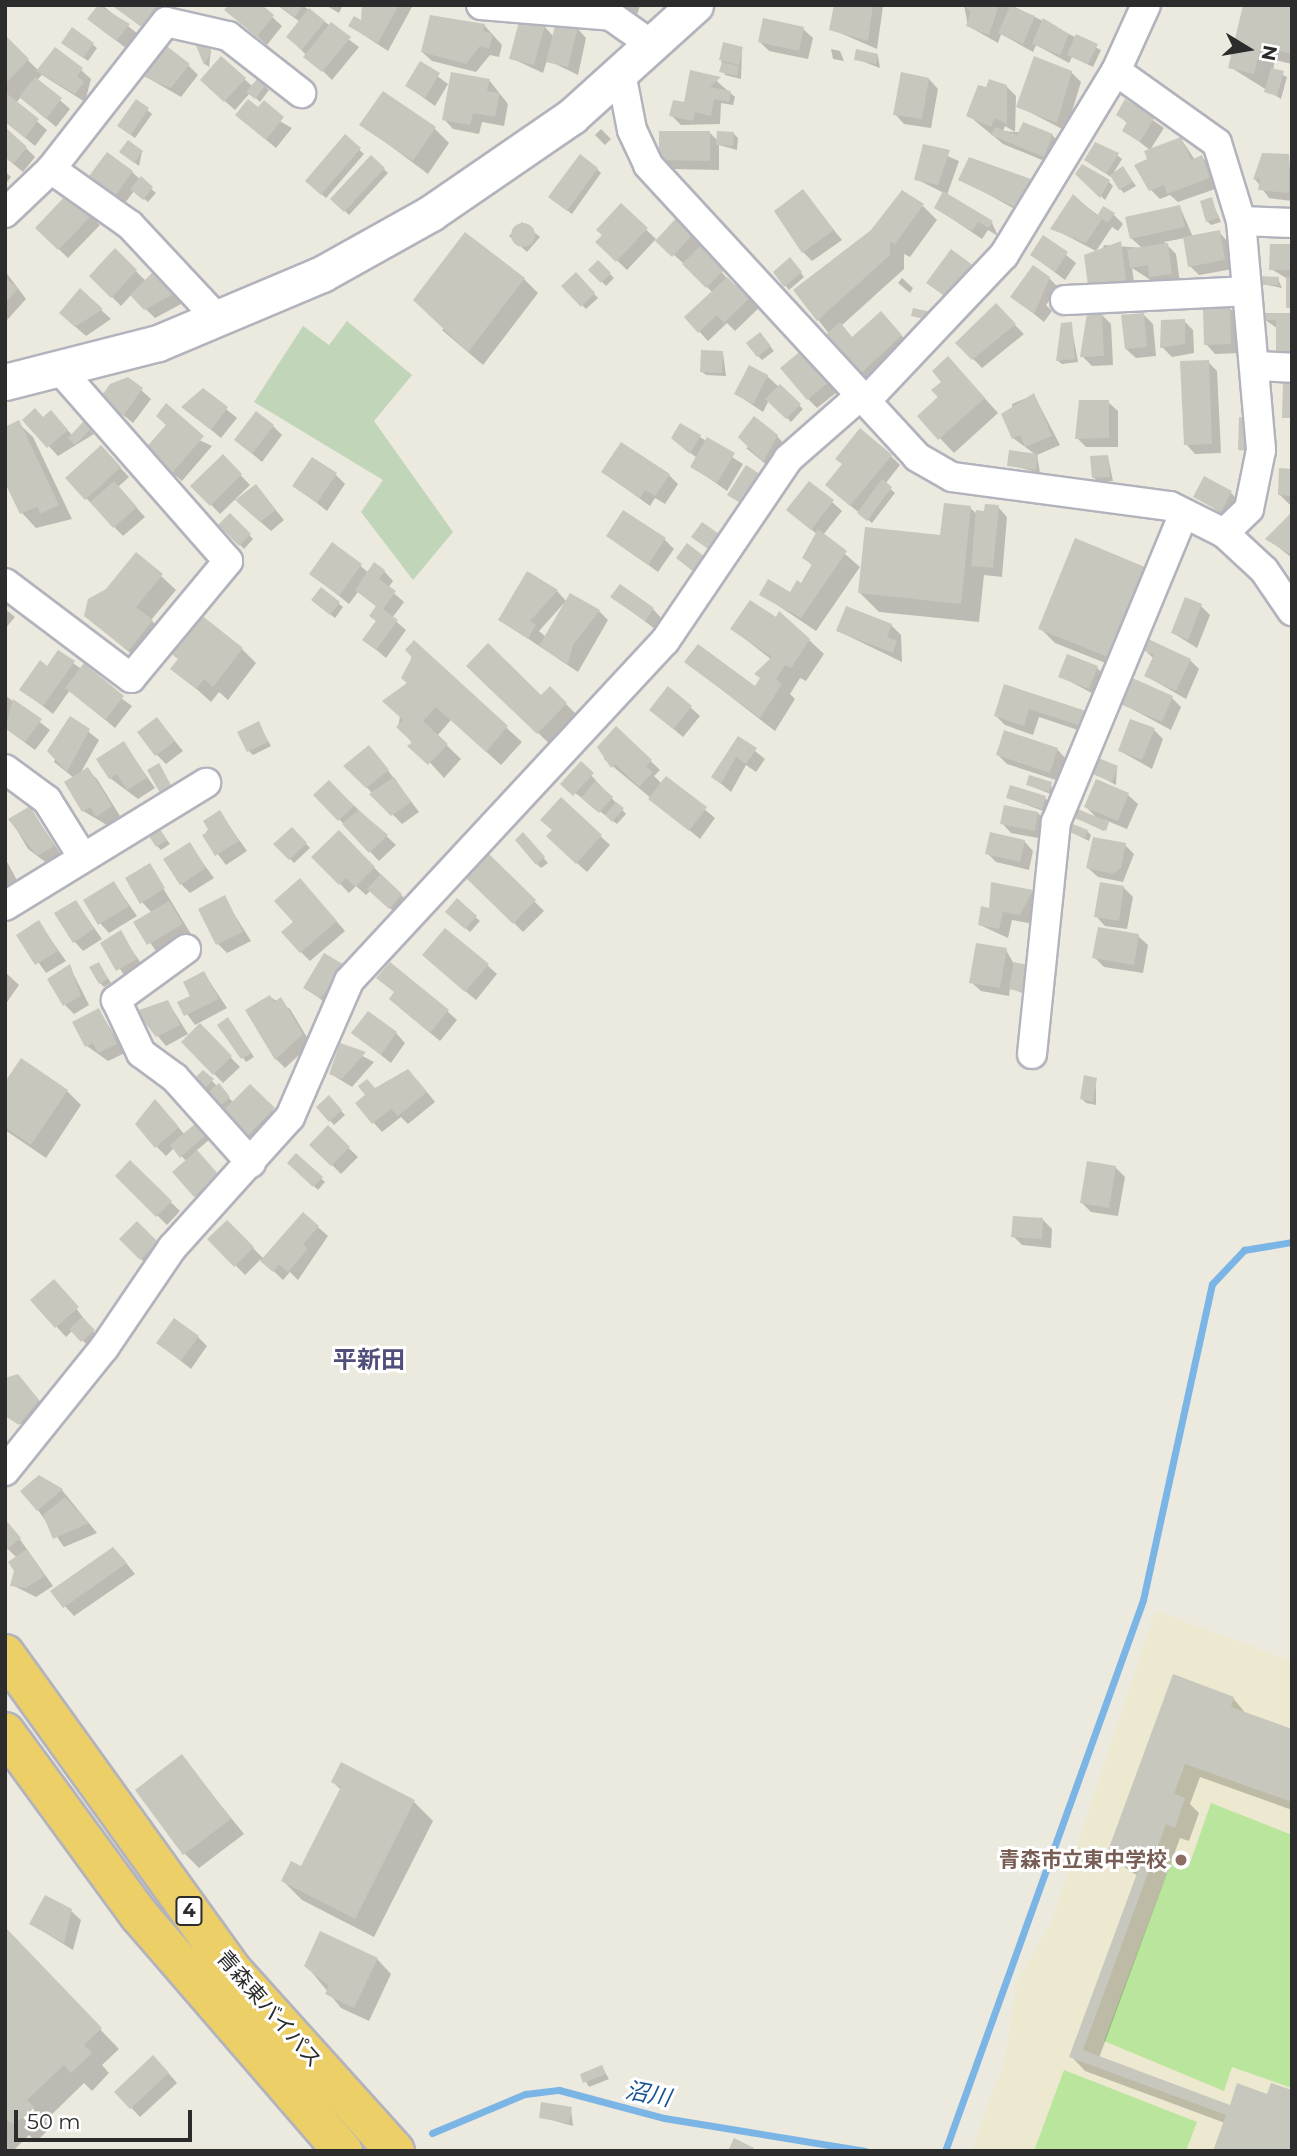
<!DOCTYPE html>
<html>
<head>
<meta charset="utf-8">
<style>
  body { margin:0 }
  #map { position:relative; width:1297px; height:2156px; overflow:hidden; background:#ece9df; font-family:Montserrat,"Noto Sans JP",sans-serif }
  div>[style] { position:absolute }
  .education>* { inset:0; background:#ede9d0 }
  .cemetery>* { inset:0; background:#c1d5b8 }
  .pitch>* { inset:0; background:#b9e59d }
  .shadow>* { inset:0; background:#0003 }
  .stream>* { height:7px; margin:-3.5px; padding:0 3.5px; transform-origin:3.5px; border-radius:3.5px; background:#7bb5e6 }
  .building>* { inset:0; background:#c8c7be }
  .round { border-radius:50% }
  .roads { filter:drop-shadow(2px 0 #b3b3be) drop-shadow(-2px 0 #b3b3be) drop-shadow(0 2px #b3b3be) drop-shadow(0 -2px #b3b3be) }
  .minor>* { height:28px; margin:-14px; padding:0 14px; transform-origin:14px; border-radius:14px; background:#fff }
  .tertiary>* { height:35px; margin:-17.5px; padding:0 17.5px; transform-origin:17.5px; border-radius:17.5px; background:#fff }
  .trunk>* { height:38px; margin:-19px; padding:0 19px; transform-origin:19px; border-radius:19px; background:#edcf67 }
  .dots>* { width:19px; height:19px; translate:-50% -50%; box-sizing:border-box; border:4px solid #fff; border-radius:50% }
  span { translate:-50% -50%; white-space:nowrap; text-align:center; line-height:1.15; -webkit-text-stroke:6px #fff; paint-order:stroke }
  .shield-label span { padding:2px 5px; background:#fff; border:2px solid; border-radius:5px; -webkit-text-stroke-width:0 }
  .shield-label { font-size:19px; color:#2c2c2c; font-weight:700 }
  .education-label { font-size:21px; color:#785e54; font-weight:700 }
  .right { translate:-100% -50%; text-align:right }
  .street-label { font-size:21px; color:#2c2c2c }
  .water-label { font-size:23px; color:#175294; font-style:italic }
  .quarter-label { font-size:24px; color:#504f7a; font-weight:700 }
  .frame { position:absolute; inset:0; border:7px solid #2c2c2c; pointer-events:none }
  .north { position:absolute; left:1213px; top:14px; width:70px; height:70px; -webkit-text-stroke:5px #fff; paint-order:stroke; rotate:101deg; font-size:19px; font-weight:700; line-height:28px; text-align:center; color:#2c2c2c }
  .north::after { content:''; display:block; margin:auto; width:24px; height:32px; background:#2c2c2c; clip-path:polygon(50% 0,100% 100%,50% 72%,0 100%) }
  .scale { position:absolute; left:14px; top:2110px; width:178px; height:32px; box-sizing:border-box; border:4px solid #2c2c2c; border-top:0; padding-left:9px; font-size:21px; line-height:24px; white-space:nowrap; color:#2c2c2c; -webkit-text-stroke:5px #fff; paint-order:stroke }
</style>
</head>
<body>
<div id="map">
  <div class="education">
    <i style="clip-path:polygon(1156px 1611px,1292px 1661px,1292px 2151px,971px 2151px,1004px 2063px,1017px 1980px,1050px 1925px)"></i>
  </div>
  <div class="cemetery">
    <i style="clip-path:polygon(347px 321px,412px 375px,374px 421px,453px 532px,413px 580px,361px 512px,383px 480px,254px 402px,303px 326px,329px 345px)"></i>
  </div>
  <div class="pitch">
    <i style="clip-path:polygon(1211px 1803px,1292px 1835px,1292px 2088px,1232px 2067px,1224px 2091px,1104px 2041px,1174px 1854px,1191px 1860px)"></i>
    <i style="clip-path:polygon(1064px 2070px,1197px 2122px,1186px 2151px,1034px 2151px)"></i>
  </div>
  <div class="shadow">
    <i style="clip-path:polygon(102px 5px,138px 34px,127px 49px,89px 19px)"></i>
    <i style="clip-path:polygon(158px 5px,164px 17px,152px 35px,114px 6px)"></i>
    <i style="clip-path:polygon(259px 5px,282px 26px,267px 45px,226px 10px)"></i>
    <i style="clip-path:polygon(277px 5px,302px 5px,359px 47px,332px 80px,297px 46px,300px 22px)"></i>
    <i style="clip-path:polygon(325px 5px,343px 5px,339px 13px)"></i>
    <i style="clip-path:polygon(364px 5px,413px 5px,388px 51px,350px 26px,364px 23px)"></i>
    <i style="clip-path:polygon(616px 5px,654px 5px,640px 6px,637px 15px)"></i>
    <i style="clip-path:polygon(836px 5px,883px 6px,877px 49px,831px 29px)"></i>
    <i style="clip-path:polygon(964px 5px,1011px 5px,1101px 50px,1093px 67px,1072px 57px,1069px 63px,1036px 45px,1033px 52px,1001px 34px,998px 43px,968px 26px)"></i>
    <i style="clip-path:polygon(1245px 5px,1292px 8px,1292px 64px,1275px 60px,1273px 70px,1287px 77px,1281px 99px,1230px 67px)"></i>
    <i style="clip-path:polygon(484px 25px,502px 45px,499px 57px,490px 55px,476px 72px,432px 61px,422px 52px)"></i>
    <i style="clip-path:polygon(544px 26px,554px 37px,577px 28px,586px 38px,578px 75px,547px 60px,543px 73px,511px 58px)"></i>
    <i style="clip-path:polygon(803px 29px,813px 38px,808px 59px,769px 51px,760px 42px)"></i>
    <i style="clip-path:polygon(5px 38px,39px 71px,81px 70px,91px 79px,85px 102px,42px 75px,37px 80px,70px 109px,56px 127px,21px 97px,16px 103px,47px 130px,35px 146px,5px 121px)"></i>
    <i style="clip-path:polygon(92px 44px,97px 48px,88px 61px,68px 46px)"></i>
    <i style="clip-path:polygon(198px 45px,211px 50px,209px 67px,205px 64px)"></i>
    <i style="clip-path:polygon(742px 48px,741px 79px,725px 75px,721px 60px)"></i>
    <i style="clip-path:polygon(831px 49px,840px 51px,844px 61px,833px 59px)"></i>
    <i style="clip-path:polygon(878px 56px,880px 68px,856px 59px)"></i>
    <i style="clip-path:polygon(221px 58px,253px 87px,258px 80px,269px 90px,260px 102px,250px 93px,235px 110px,211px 89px)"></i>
    <i style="clip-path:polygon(421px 64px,448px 84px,435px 106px,407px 86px)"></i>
    <i style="clip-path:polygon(189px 66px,198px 75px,181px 97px,143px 75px)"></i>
    <i style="clip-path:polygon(1071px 72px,1081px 82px,1066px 131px,1018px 106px)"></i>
    <i style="clip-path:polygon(712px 77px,735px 97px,733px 105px,721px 103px,720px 124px,681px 125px,671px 115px)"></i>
    <i style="clip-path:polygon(929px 79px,938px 89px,931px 128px,904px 124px,895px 114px)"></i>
    <i style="clip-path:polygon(489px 80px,508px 104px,504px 126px,482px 122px,479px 134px,453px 129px,444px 119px)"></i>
    <i style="clip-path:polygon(1007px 87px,1016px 96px,1015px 132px,1005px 126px,1003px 131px,1052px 135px,1062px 145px,1054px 165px,1003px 144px,968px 115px,987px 90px)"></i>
    <i style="clip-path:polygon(1126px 101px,1164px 128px,1150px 150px,1124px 130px,1128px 124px,1118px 114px)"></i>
    <i style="clip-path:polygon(256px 108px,292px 128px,276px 148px,247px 124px)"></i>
    <i style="clip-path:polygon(147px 110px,152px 114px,135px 138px,124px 130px)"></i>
    <i style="clip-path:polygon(361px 124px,435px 129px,449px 143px,428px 174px)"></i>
    <i style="clip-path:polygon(601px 129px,611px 139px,605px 145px,595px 135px)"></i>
    <i style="clip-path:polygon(710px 133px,718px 141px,733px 133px,738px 138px,737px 150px,719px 145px,719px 170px,670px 169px,661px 160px)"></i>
    <i style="clip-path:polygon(345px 137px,364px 154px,326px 198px,307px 181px)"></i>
    <i style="clip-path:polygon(1181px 139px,1195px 160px,1202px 157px,1211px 166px,1218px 188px,1178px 202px,1170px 195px,1160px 199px,1151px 190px,1149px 160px)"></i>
    <i style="clip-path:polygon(924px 146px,959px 161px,947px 195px,992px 223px,998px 236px,988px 230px,982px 239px,936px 208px,944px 193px,916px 179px)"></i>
    <i style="clip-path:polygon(26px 148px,35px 157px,23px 172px,5px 157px)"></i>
    <i style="clip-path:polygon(142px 152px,139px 166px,126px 156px)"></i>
    <i style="clip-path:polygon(1117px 155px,1122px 159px,1111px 177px,1086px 160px)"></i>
    <i style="clip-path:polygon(1289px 155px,1292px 201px,1269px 198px,1255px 179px)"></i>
    <i style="clip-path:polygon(371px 157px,388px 173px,349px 215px,333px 199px)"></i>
    <i style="clip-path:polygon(597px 169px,601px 173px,572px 214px,555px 201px)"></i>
    <i style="clip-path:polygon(5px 171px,11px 177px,6px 183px,5px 183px)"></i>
    <i style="clip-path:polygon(132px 172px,156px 193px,148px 202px,134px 191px,125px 203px,91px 176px)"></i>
    <i style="clip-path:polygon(1127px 173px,1136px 186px,1124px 193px,1120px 189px)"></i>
    <i style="clip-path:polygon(1078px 174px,1109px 182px,1113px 186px,1105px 200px)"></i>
    <i style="clip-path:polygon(961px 179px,1030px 180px,1039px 189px,1027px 216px)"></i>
    <i style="clip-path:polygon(803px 192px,842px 240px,812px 261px,803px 252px)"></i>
    <i style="clip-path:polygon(69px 195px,100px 225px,68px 258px,37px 228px)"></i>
    <i style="clip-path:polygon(1073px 196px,1099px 216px,1113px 214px,1123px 224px,1118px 231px,1112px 227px,1096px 251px,1052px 228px)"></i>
    <i style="clip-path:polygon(1211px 199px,1221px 222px,1211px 225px,1207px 221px)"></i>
    <i style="clip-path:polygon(621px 206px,657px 240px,680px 216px,705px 241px,700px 246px,730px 282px,764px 303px,735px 331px,727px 323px,708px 341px,686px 317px,712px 292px,683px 263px,656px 239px,627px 270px,598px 242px)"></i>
    <i style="clip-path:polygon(923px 206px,937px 220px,910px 257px,904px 254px,904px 269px,841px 326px,853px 339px,890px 323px,910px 345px,868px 384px,795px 290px)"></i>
    <i style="clip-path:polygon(1180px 207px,1193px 237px,1219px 232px,1228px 242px,1233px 269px,1199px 275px,1190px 266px,1185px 238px,1164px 242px,1176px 254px,1180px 283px,1160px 286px,1132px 268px,1135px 289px,1090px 285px,1104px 245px,1142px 248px,1131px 238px)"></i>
    <i style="clip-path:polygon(522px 222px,540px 237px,527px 252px,509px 236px)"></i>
    <i style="clip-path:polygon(1044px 237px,1076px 263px,1065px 280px,1032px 255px)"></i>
    <i style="clip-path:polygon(1292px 246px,1292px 311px,1288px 279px,1271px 269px)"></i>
    <i style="clip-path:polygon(115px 251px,146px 281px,154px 274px,183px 303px,155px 318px,131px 295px,121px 306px,91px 276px)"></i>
    <i style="clip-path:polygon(951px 251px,977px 270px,956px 305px,928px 282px)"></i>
    <i style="clip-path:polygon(598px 262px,614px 278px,606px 286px,591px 270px)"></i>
    <i style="clip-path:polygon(794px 264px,804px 277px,789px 290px,785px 285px)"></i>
    <i style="clip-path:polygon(5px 271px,26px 299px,7px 320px,5px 318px)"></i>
    <i style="clip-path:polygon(576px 275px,598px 298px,586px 309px,564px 286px)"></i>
    <i style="clip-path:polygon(902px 278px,913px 288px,910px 293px,898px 283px)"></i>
    <i style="clip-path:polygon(1049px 278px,1059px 288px,1046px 305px,1052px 311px,1044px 322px,1013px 297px)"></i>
    <i style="clip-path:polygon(524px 279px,538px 293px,483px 365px,442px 330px)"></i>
    <i style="clip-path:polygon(1278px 279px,1282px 288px,1262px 284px)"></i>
    <i style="clip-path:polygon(80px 291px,111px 319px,86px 336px,70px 322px)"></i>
    <i style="clip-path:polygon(996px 306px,1024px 334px,982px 368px,958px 343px)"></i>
    <i style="clip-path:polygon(1229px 307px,1238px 317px,1239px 353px,1215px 354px,1206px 344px)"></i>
    <i style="clip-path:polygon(1101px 314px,1111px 324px,1113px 365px,1092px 366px,1082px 356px)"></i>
    <i style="clip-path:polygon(1144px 315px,1153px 324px,1156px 356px,1136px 358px,1126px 349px)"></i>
    <i style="clip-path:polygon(1292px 315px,1292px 362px,1287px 362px,1277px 352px,1278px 329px,1264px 319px)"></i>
    <i style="clip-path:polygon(1184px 321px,1193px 330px,1194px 353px,1172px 357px,1162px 347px)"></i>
    <i style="clip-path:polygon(1071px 324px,1078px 362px,1062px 364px,1057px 360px)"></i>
    <i style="clip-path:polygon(764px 339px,774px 351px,762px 360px,758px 356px)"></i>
    <i style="clip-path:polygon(723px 353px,726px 376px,706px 375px,701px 371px)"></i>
    <i style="clip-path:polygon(811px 361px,837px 392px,817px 408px,808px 399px)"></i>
    <i style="clip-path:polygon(1208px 362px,1217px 371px,1221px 453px,1195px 454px,1186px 444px)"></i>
    <i style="clip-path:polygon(962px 373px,998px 413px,954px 453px,919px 416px)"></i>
    <i style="clip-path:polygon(767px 376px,803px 409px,791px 422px,769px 400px,763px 412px,736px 394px)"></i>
    <i style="clip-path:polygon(141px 390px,151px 399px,133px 423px,102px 398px)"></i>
    <i style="clip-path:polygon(203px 390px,237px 418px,221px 438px,183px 407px)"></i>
    <i style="clip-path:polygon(1034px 395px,1060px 445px,1037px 455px,1040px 473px,1009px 465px,1036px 455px,1013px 438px,1012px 404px)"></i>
    <i style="clip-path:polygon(1108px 402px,1118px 411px,1118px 447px,1086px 447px,1077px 438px)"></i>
    <i style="clip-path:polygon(25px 420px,60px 422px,72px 435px,84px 423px,94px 434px,58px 456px)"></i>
    <i style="clip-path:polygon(18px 423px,33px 437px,72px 519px,36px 528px,22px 513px,5px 478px)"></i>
    <i style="clip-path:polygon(168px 425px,212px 446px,182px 481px,156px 459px)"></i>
    <i style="clip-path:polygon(681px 425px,743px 464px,727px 491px,693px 467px,697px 458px,677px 442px)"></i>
    <i style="clip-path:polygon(273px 426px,282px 435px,262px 462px,236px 440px)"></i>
    <i style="clip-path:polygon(777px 436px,786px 446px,773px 470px,746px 448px)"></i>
    <i style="clip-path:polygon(891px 456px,900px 465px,885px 484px,895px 493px,872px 523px,836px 494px)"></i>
    <i style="clip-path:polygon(110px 457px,129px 477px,118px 487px,145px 517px,123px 536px,86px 498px)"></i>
    <i style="clip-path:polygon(223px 457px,250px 485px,220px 514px,193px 486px)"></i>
    <i style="clip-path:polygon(1108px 457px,1113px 481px,1098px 482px,1093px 477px)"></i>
    <i style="clip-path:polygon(1292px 470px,1292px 504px,1289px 504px,1280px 495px)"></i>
    <i style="clip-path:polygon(603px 472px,669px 475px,678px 484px,665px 504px,655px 498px,650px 506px)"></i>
    <i style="clip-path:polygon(336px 475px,345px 484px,327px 511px,295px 486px)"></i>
    <i style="clip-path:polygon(256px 486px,284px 520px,271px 531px,247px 510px)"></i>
    <i style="clip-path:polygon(1231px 493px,1240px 502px,1231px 520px,1195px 496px)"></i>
    <i style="clip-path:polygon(832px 502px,842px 511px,823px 535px,860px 567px,816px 631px,761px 594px,791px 594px,802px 585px,813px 566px,804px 558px,817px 534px,798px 519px)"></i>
    <i style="clip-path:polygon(998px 507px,1007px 517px,1002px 577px,984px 575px,979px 622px,879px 612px,860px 593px,942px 537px,970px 508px,977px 514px)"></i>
    <i style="clip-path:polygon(230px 515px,253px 539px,244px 549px,221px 525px)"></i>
    <i style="clip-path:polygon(1292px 519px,1292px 558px,1268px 539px)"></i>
    <i style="clip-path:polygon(608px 536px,665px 540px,674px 549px,658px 572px)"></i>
    <i style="clip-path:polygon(333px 544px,369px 573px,384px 571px,393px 581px,388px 588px,404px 602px,392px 618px,406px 630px,386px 658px,365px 640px,377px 622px,371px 616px,377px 607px,358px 592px,349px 604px,311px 573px)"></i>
    <i style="clip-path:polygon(1144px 568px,1158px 583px,1123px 670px,1055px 643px,1040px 628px)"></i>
    <i style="clip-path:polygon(161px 576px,176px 590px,151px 620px,166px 635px,143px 664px,86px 615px)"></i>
    <i style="clip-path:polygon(321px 589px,343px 607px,335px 618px,317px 604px)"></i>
    <i style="clip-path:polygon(557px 591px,566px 601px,539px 631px,546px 637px,599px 611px,608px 620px,578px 672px,500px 620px)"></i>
    <i style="clip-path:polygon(613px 597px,653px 609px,662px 619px,655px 629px)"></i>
    <i style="clip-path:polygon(1201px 606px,1210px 615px,1197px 648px,1173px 633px)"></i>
    <i style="clip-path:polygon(5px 609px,15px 617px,5px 629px)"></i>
    <i style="clip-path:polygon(891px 625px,901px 635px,902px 662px,838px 631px)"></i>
    <i style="clip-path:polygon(732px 629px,809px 640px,824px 654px,806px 681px,800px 678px,790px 694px,795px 699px,775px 731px,686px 662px,756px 689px,772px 660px)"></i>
    <i style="clip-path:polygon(414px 643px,522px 742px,501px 765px,451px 720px,437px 736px,461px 759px,444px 778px,398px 727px)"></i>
    <i style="clip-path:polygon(1143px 648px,1190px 660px,1199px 669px,1186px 699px,1146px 676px,1154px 659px)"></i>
    <i style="clip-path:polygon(242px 649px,256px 663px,228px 700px,219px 692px,211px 702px,173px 668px)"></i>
    <i style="clip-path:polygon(73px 663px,132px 706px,115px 728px,70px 690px,53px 714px,22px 690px,48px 668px)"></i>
    <i style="clip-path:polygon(1097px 668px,1107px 677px,1099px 697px,1060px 676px)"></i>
    <i style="clip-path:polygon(482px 680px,541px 697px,550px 688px,580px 718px,553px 747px)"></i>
    <i style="clip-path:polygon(1005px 686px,1085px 712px,1094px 721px,1090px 734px,1039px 717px,1033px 735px,1005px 725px,996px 716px)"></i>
    <i style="clip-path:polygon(5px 695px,50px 730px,35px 750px,5px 728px)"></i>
    <i style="clip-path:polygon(1172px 698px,1181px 707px,1171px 730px,1121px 703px)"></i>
    <i style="clip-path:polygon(690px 707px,700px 716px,683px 737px,651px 710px)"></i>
    <i style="clip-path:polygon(71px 718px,99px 740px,80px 774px,87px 769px,97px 779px,120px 816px,107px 825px,83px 811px,74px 778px,54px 762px)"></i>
    <i style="clip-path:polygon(157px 719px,183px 751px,166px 764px,157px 755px)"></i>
    <i style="clip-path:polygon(258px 723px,271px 746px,253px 755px,249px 751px)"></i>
    <i style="clip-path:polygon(616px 728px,660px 770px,654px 776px,662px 784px,667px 778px,715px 818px,700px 839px,604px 759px)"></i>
    <i style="clip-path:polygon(1154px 730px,1163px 739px,1152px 769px,1120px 751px)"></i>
    <i style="clip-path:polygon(739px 738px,765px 759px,756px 772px,746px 765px,731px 792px,713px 777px)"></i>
    <i style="clip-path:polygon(124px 744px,155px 788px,138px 799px,110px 778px)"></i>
    <i style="clip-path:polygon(1057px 749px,1066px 759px,1059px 781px,1007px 764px,998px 755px)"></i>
    <i style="clip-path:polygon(378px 757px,419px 812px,402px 824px,346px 766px)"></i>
    <i style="clip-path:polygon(581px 764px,626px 814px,617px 824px,563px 784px)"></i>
    <i style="clip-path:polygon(1117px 767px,1116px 785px,1092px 772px)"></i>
    <i style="clip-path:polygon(329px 782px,396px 845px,379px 861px,316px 795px)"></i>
    <i style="clip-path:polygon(1051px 784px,1053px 795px,1028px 785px)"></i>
    <i style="clip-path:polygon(1128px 795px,1138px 804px,1127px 829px,1105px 820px,1104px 831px,1074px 817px,1099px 820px,1086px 807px)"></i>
    <i style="clip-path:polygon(1008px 798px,1045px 798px,1049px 802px,1046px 812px)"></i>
    <i style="clip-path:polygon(561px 800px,610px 845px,587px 872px,558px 846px,554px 831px)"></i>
    <i style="clip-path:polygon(30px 808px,62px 856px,48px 864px,28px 849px,11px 820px)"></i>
    <i style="clip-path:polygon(219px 812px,247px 851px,226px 865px,204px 836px)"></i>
    <i style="clip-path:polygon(1038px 813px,1047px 823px,1044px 839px,1011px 833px,1002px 823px)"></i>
    <i style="clip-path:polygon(158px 828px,170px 844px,161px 850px,157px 846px)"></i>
    <i style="clip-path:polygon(292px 829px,310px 848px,294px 863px,276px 844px)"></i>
    <i style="clip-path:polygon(1069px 831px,1087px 831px,1091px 835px,1089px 841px)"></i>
    <i style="clip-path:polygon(339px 832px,405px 899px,394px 912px,371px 890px,366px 895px,356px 886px,349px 893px,314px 857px)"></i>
    <i style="clip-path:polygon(527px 839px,548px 863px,541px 868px,537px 864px)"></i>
    <i style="clip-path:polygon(1024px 841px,1033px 851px,1029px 870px,996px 862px,987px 853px)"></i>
    <i style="clip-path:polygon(189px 844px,214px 878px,190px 893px,181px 884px)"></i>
    <i style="clip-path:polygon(1125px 845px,1134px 854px,1123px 882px,1098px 877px,1088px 868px)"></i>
    <i style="clip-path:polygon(489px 856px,544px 911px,523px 932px,469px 878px)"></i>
    <i style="clip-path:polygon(5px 858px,19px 884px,5px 893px)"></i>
    <i style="clip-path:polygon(149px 865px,191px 934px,158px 954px,136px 922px,152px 913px,142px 902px)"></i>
    <i style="clip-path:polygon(114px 883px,137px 916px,109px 933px,100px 923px)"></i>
    <i style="clip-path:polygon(993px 884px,1032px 892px,1042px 901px,1029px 923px,1012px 920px,1008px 938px,980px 925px,991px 910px)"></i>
    <i style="clip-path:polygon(1123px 887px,1133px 897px,1127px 929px,1105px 926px,1096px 916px)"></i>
    <i style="clip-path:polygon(309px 890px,345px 931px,310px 961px,301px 952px,295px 922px)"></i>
    <i style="clip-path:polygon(224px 898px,251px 941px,227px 953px,218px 944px)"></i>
    <i style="clip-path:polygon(457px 901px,480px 921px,470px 932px,448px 912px)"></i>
    <i style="clip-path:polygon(76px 902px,102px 939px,83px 951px,74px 941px)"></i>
    <i style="clip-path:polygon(39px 923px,66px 961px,46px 973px,19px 935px)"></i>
    <i style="clip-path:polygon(120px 933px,145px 969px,127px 979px,102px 943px)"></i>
    <i style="clip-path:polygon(1138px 936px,1148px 945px,1143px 973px,1104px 967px,1094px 957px)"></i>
    <i style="clip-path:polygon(1006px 950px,1014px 964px,1027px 966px,1027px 995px,1010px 988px,1009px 996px,981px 991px,971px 982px)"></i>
    <i style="clip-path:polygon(99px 964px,111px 983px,104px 987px,100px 983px)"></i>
    <i style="clip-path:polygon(433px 964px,487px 965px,497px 974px,476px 1000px)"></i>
    <i style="clip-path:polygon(70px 967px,89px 1005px,74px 1014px,65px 1005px)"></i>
    <i style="clip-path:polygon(346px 969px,330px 1006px,305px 988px)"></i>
    <i style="clip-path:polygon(5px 972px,19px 985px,5px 1005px)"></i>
    <i style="clip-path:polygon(204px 973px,227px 1008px,195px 1025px,179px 1003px,192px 996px)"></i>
    <i style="clip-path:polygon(270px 997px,290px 1009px,311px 1044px,285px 1068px,276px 1059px)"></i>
    <i style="clip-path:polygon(168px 1002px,188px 1034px,166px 1046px,138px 1012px)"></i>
    <i style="clip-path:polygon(400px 1008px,447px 1011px,457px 1020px,440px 1041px)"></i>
    <i style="clip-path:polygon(99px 1010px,125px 1053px,108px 1061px,87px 1046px)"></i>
    <i style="clip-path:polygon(232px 1024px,254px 1057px,246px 1062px,220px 1025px)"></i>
    <i style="clip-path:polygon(200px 1026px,240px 1067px,223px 1083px,183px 1042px)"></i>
    <i style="clip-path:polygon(353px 1033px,396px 1033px,405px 1043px,391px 1063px)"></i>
    <i style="clip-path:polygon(341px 1045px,374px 1062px,352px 1087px,331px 1074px)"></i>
    <i style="clip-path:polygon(203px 1072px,234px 1103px,250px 1086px,282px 1119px,255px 1146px,195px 1080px)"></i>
    <i style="clip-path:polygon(1096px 1079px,1096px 1105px,1086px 1103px,1082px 1099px)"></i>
    <i style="clip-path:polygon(418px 1081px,435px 1102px,408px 1124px,401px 1117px,382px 1132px,357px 1104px,375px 1089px)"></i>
    <i style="clip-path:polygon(5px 1085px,67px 1091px,81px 1105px,46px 1158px,5px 1130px)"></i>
    <i style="clip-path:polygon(329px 1098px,345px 1115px,334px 1125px,318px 1107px)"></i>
    <i style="clip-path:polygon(164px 1111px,185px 1135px,196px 1125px,209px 1140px,196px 1151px,227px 1185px,204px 1205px,195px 1196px,187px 1162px,174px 1148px,166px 1156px,156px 1146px)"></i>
    <i style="clip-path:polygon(328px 1128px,358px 1157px,341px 1174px,312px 1145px)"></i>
    <i style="clip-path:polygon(297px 1156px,325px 1182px,318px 1190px,290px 1163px)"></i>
    <i style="clip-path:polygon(130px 1163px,180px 1211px,167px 1225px,117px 1176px)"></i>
    <i style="clip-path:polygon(1115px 1167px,1125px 1177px,1118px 1216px,1091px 1212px,1082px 1203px)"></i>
    <i style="clip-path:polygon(303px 1214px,328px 1236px,298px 1280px,290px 1272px,283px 1280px,261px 1259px,245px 1275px,210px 1239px,227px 1222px,264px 1259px)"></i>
    <i style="clip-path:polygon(1043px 1220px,1052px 1229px,1051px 1248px,1022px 1245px,1013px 1236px)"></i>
    <i style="clip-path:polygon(137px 1224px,166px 1253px,150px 1268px,121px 1239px)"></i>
    <i style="clip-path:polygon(63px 1291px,97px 1336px,87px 1345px,73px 1330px,66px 1337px,33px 1301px)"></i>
    <i style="clip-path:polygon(198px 1337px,207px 1346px,191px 1369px,158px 1343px)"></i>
    <i style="clip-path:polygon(27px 1386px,47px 1410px,30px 1433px,5px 1409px)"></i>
    <i style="clip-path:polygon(40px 1477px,62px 1490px,97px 1533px,64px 1547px,38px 1510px)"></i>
    <i style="clip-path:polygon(9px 1524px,53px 1586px,36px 1597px,12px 1585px,17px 1558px,5px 1546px)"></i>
    <i style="clip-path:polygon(123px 1559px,135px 1574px,74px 1616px,52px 1592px)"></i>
    <i style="clip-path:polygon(1233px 1698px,1247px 1715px,1292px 1731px,1292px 1810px,1200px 1777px,1190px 1804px,1199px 1813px,1189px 1841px,1180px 1838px,1099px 2058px,1231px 2107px,1292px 2092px,1225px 2123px,1085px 2071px,1071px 2056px,1138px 1876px,1108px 1856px)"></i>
    <i style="clip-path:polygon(182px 1757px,244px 1834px,199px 1868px,184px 1853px)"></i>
    <i style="clip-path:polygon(333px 1782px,414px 1802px,433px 1821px,374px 1937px,302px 1900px,283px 1881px,301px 1868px,341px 1790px)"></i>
    <i style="clip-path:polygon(71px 1911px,81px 1920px,73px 1950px,31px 1924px)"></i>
    <i style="clip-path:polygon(7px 1932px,119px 2049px,102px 2065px,109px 2073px,92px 2091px,84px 2083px,45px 2121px,51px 2127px,36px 2142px,29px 2135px,13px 2151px,5px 2151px)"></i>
    <i style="clip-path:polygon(377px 1959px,391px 1974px,369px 2021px,341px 2008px,306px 1965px)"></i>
    <i style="clip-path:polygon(163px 2067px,177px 2083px,140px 2117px,116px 2092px)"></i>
    <i style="clip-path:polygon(602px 2067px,609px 2079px,589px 2087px,582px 2075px)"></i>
    <i style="clip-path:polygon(571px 2109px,573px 2126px,541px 2117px)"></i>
  </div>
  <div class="stream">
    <i style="left:432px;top:2133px;width:101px;rotate:-22.8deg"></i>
    <i style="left:525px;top:2094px;width:34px;rotate:-7deg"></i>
    <i style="left:559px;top:2090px;width:109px;rotate:14.9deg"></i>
    <i style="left:664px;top:2118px;width:204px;rotate:9.3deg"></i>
    <i style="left:945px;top:2151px;width:585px;rotate:-70.23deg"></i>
    <i style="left:1143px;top:1600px;width:323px;rotate:-77.7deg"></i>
    <i style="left:1212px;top:1284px;width:47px;rotate:-46.7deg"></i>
    <i style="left:1244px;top:1250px;width:49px;rotate:-9.5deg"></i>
  </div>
  <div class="building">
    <i style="clip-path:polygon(98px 5px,130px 24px,116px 41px,87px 19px)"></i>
    <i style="clip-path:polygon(111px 5px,154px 5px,156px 6px,142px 27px)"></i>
    <i style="clip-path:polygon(228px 5px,262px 5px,274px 15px,257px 37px,224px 10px)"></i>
    <i style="clip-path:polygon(278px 5px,303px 5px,295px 17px)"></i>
    <i style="clip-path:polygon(362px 5px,399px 5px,378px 43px,348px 26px,354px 16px,361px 20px)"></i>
    <i style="clip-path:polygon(834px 5px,873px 5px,868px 41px,829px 30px)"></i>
    <i style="clip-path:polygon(963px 5px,999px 5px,989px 35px,966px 26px,971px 12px)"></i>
    <i style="clip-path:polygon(1243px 5px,1292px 7px,1292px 54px,1261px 46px,1254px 74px,1228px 68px)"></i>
    <i style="clip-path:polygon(1010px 6px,1035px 16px,1023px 44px,998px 33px)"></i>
    <i style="clip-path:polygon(309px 8px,325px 21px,302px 50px,286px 37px)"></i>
    <i style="clip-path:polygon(430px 15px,485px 24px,483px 31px,493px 34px,489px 49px,480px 46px,466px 64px,421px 52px)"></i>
    <i style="clip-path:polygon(520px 18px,545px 25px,534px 65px,509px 59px)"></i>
    <i style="clip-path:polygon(763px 18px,804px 27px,799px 51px,758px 42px)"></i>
    <i style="clip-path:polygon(1043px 18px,1069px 34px,1060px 55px,1032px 44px)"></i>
    <i style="clip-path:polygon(331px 22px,351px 37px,322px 72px,303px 57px)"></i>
    <i style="clip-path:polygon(556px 22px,578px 27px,568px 67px,546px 62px)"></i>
    <i style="clip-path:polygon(72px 27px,94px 43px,83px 58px,61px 43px)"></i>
    <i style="clip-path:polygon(1076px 34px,1098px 44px,1088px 64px,1067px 55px)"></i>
    <i style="clip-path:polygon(5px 35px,29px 59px,5px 84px)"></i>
    <i style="clip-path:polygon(723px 42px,743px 47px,739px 65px,719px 60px)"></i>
    <i style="clip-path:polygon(195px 43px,208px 44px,211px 53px,204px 65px)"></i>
    <i style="clip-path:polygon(164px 44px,190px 64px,171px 88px,140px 75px)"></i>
    <i style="clip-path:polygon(55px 47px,83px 68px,77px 76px,84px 82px,75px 94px,36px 71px)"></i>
    <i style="clip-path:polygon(856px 49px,878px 54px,876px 64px,854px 60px)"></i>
    <i style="clip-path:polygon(221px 56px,246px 78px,224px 102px,200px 80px)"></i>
    <i style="clip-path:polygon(1034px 56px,1072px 71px,1057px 123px,1016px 107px)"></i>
    <i style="clip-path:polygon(420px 61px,440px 73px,425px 98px,405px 86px)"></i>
    <i style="clip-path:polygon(722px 62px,739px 66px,737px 76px,719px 72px)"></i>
    <i style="clip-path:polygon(1271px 68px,1284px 71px,1277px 96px,1264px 92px)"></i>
    <i style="clip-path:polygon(690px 70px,721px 77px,710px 87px,731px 91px,729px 102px,714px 99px,711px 116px,695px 112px,693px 121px,669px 116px,673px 100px,684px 102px)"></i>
    <i style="clip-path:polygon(451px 72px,490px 79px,487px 91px,500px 93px,495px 117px,473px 113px,470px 125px,442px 120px)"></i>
    <i style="clip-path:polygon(901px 72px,929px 78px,922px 119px,893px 115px)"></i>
    <i style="clip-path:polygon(35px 77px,62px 98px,46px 119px,19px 97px)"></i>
    <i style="clip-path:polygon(258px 78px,266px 85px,255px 99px,246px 92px)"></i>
    <i style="clip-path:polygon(989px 79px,1007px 85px,1007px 124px,995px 118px,991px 127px,966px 116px,978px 85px,986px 87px)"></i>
    <i style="clip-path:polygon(383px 91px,436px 127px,413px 161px,359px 125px)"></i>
    <i style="clip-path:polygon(5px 92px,39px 119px,25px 138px,5px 122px)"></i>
    <i style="clip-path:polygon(136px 99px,149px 108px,131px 135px,117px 126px)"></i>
    <i style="clip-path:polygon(248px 99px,258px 107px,264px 100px,284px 117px,266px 140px,235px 115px)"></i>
    <i style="clip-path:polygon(1125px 99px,1155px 117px,1140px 142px,1122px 131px,1127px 122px,1116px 115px)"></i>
    <i style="clip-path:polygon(1023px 122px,1053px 134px,1044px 157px,991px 135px,995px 127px,1017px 135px)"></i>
    <i style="clip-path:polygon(5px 127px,27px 147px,13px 164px,5px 157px)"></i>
    <i style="clip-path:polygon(659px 131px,710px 131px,710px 161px,659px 160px)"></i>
    <i style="clip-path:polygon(717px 131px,734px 132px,733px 146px,716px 145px)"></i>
    <i style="clip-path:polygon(345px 134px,361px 148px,321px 195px,305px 181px)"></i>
    <i style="clip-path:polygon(1181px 137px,1191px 160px,1202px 155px,1210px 178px,1167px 194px,1164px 185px,1149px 191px,1134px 165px,1147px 159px,1144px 151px)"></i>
    <i style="clip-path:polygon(128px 140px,143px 151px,134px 163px,119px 152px)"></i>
    <i style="clip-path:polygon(1095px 142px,1119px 153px,1106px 174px,1084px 160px)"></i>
    <i style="clip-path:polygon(923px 144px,950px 150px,938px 185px,914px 180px)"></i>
    <i style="clip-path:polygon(107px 152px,133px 171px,115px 196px,89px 176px)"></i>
    <i style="clip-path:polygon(1262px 153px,1289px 154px,1289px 193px,1258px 190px,1260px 178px,1253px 180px)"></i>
    <i style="clip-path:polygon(580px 154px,598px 168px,567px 211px,548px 197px)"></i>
    <i style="clip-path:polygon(371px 155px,385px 168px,344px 212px,330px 199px)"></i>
    <i style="clip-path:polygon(969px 157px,1031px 179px,1017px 208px,958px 180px)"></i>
    <i style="clip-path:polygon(1082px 164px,1110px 180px,1100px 198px,1075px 174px)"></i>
    <i style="clip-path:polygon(1123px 166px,1133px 182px,1119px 190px,1110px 175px)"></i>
    <i style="clip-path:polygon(141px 176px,153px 187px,143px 200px,130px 189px)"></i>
    <i style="clip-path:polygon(803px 189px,834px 230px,802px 253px,774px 211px)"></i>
    <i style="clip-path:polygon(902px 190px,924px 204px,895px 244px,890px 242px,890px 255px,817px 321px,793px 290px,871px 230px)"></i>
    <i style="clip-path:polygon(943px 191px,993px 221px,989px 228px,978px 222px,972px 231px,934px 208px)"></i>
    <i style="clip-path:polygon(69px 192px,92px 215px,58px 250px,35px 228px)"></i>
    <i style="clip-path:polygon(1073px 194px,1097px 216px,1103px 206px,1115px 213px,1108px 223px,1102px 219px,1086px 243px,1050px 229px)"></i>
    <i style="clip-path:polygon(1212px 197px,1218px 218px,1206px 222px,1200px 201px)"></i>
    <i style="clip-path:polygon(621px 203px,648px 228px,616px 262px,595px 242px,602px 235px,596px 230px)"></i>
    <i style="clip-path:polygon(1180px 205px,1185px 227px,1130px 239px,1125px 217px)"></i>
    <i style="clip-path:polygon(680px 214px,697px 230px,672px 257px,655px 241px)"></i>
    <i class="round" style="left:511px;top:223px;width:24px;height:24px"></i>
    <i style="clip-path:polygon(1220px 230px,1225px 260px,1188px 267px,1183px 237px)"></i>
    <i style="clip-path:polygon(465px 232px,525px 278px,468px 352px,413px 300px)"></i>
    <i style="clip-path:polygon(1043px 235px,1068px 252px,1055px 272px,1030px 255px)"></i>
    <i style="clip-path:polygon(1121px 241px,1126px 280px,1088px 286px,1084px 255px)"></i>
    <i style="clip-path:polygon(1168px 243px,1172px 274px,1149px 277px,1148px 265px,1130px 268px,1127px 249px)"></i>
    <i style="clip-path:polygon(1270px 244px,1292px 244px,1292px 270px,1269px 270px)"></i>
    <i style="clip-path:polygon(701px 245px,725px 269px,706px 288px,682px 264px)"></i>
    <i style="clip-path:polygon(115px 248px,137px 270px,111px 298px,89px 276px)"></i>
    <i style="clip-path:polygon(951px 249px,978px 269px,971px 278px,964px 273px,946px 297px,926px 283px)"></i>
    <i style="clip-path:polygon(790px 257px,802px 272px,784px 287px,773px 272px)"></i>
    <i style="clip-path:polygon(598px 260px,611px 273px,601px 283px,588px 270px)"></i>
    <i style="clip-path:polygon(1033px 265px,1050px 277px,1034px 314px,1010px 297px)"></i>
    <i style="clip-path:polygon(154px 271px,176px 293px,144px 310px,130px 295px)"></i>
    <i style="clip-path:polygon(576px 272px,595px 293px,581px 307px,561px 286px)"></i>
    <i style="clip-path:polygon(1260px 276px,1279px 277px,1278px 285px,1260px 285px)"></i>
    <i style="clip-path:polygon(5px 277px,18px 289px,5px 303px)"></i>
    <i style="clip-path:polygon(727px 277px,736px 286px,744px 279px,756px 292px,724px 323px,717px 315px,698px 333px,684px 317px)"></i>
    <i style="clip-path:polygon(1286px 277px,1292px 277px,1292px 308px,1286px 308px)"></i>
    <i style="clip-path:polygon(80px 288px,103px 309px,75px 327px,59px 313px)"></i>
    <i style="clip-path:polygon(996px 303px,1016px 324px,972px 360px,955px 343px)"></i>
    <i style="clip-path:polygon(1230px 306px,1231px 344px,1204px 345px,1203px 307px)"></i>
    <i style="clip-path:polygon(913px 308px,931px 312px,929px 320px,911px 316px)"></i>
    <i style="clip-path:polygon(881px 311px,902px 335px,858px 376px,823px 337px,840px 322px,852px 337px)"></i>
    <i style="clip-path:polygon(1087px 313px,1102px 313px,1104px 356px,1080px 357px)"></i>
    <i style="clip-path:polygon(1144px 313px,1147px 347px,1125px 349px,1121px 315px)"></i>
    <i style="clip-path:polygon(1262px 313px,1292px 313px,1292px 353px,1276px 353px,1276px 320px,1263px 320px)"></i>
    <i style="clip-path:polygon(1185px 319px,1185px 344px,1160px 348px,1161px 320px)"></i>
    <i style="clip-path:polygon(1072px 322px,1075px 359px,1056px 361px,1061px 323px)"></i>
    <i style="clip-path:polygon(760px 332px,771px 346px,757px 357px,746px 343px)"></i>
    <i style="clip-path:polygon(701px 350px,723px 351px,722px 373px,700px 372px)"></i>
    <i style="clip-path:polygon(802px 350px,829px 382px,807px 400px,780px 368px)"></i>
    <i style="clip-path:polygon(948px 356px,985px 398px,938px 440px,917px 416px,938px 397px,931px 390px,941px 382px,932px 371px)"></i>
    <i style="clip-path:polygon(1209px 360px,1212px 444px,1184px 445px,1180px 361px)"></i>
    <i style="clip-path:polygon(749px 365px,768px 375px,753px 404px,734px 394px)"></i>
    <i style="clip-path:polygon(128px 377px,143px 388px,123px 416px,100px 398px,110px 384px)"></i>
    <i style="clip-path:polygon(1283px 383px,1292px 383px,1292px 418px,1282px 418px)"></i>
    <i style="clip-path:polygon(780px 384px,801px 404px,786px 419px,765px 399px)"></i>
    <i style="clip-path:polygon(203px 388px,228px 407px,211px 430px,181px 407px)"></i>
    <i style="clip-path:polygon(1034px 393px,1052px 436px,1025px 447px,1020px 435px,1012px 439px,1001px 414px)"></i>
    <i style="clip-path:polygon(1079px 400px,1109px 400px,1109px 438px,1075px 439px)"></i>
    <i style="clip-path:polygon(166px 403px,204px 436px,172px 473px,144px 450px,166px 425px,156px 416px)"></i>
    <i style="clip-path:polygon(35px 408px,43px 417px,51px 410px,68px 430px,47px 448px,22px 420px)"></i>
    <i style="clip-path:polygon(256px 411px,274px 425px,252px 454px,234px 440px)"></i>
    <i style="clip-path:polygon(754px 416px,778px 435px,763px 462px,738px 437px)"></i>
    <i style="clip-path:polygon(1239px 417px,1249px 418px,1248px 451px,1238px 450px)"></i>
    <i style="clip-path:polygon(19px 420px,59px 505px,40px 514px,37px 507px,20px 514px,5px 483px,5px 427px)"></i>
    <i style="clip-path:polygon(84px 421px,92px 428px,75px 445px,68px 438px)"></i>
    <i style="clip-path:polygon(680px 423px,701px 435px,690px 454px,671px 438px)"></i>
    <i style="clip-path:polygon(860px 428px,892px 455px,850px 506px,825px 485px,842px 464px,835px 459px)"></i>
    <i style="clip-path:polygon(707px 437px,735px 453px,717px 483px,690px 467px)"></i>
    <i style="clip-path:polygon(621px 442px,670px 474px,655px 496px,645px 490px,640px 498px,601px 472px)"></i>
    <i style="clip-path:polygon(101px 445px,121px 467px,85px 500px,65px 478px)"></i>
    <i style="clip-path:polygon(1009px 450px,1038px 454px,1036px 470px,1007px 466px)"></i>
    <i style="clip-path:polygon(223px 454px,242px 474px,210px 506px,190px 486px)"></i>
    <i style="clip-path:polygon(1108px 455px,1110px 477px,1092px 478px,1090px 456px)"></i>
    <i style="clip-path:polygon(312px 457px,337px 473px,317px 503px,292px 486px)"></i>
    <i style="clip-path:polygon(746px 465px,763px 476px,744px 505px,727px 495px)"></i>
    <i style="clip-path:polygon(1279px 468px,1292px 469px,1292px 496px,1278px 495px)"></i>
    <i style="clip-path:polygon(1204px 476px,1232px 491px,1221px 512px,1193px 497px)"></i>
    <i style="clip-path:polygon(882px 479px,892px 487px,867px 521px,857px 513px)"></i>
    <i style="clip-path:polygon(114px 481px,137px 507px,113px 528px,90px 502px)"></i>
    <i style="clip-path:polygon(809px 481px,834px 500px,811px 530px,786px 510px)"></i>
    <i style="clip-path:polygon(256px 484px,276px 510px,260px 522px,235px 500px)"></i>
    <i style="clip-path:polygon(944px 503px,971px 506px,961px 604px,858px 593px,865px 527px,940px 535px)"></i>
    <i style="clip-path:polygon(985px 504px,999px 505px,993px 568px,971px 566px,976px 510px,984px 511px)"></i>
    <i style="clip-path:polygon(623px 510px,666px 538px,648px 565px,606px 536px)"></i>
    <i style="clip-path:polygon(230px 513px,251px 534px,239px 546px,218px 525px)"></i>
    <i style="clip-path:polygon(1290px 514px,1292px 516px,1290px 554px,1265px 539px)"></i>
    <i style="clip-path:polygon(702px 522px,722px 536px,711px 551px,691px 537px)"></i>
    <i style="clip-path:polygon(818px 529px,847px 551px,801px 618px,759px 595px,768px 579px,790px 592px,797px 580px,801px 583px,812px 564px,802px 558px)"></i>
    <i style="clip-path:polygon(1075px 538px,1145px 567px,1108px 657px,1038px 629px)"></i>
    <i style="clip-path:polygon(332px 542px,362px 564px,339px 596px,309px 574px)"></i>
    <i style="clip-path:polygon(687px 543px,710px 561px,699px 576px,676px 558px)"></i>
    <i style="clip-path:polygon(136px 552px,163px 574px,136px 607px,153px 620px,128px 651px,84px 616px,88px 599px,106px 589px)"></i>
    <i style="clip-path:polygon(374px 562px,385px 570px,379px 579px,396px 591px,383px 609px,398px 620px,376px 650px,362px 640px,376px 621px,369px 616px,376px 606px,355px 590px)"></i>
    <i style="clip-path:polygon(527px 571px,558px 590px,530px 621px,536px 625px,528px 639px,498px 620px)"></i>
    <i style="clip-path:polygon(620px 584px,654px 608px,645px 621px,610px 597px)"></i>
    <i style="clip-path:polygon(321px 587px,340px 602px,330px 615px,311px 600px)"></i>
    <i style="clip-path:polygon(570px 593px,600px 610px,573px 645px,568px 664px,539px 646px)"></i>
    <i style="clip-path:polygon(1185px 597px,1202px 604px,1188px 640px,1171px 633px)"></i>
    <i style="clip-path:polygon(750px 600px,776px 617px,779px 611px,810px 639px,791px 668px,785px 665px,776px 679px,782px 684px,760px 718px,684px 662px,698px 644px,755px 686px,760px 678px,754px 674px,772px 657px,730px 629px)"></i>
    <i style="clip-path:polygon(846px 606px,892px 624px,887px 637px,897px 641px,893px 653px,836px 631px)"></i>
    <i style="clip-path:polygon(200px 614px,243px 648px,213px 687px,204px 679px,196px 689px,170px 669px,178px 659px,169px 652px)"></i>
    <i style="clip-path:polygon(1146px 638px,1191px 659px,1176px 691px,1144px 676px,1154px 655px,1141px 649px)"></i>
    <i style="clip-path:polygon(414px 640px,508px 726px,486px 752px,436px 707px,423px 721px,448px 744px,428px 765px,407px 746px,412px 742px,396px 727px,403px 720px,382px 701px,407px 683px,401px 678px,412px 657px,405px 650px)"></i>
    <i style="clip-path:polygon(488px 643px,541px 695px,550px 686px,567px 703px,537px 734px,466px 666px)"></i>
    <i style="clip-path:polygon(58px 650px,75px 661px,43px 706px,19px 690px,40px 660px,47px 666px)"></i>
    <i style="clip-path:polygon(1067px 654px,1098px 666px,1089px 689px,1058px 677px)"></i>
    <i style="clip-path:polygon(84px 663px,124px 696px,105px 720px,65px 688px)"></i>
    <i style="clip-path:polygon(1130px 677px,1173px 696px,1162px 722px,1118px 703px)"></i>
    <i style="clip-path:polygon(1004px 684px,1086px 711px,1081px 726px,1029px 709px,1024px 726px,994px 716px)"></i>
    <i style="clip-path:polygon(668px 686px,692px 706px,673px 729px,649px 710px)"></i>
    <i style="clip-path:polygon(13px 699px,42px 719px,25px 742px,5px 728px)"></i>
    <i style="clip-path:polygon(70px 716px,90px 729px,67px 772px,47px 751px)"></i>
    <i style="clip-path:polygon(157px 717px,175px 741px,155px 756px,137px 732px)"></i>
    <i style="clip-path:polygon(1130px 719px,1155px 728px,1142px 760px,1118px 751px)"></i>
    <i style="clip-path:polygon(259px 721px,268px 742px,247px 752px,237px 732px)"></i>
    <i style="clip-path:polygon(616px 726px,652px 760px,646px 766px,653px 772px,639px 787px,615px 764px,611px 768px,597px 747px)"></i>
    <i style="clip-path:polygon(1004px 730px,1058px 748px,1050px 773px,996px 755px)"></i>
    <i style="clip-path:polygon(738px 736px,757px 748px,746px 764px,736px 757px,721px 784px,711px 777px)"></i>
    <i style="clip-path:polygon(124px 741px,147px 778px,127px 790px,117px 774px,109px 779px,96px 759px)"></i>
    <i style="clip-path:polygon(369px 745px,389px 770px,366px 788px,343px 766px)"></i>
    <i style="clip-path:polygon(1096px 757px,1118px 766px,1112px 782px,1090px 773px)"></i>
    <i style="clip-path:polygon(581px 761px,594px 773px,573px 796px,560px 784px)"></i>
    <i style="clip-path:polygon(159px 763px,172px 787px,160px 793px,147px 770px)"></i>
    <i style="clip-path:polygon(88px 767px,112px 806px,96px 817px,90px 807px,82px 812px,64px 782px)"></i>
    <i style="clip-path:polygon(1029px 775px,1052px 782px,1049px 792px,1026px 785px)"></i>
    <i style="clip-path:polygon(666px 776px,707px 807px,689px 831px,648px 799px)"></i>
    <i style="clip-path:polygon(394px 777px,411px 802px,391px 816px,369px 794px)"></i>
    <i style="clip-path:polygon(1096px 779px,1129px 793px,1118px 821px,1084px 807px)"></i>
    <i style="clip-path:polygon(329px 780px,354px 806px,338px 821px,313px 795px)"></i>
    <i style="clip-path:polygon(595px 781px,613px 797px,599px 813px,581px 798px)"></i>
    <i style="clip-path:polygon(1010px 785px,1046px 796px,1042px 809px,1006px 798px)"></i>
    <i style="clip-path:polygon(561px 797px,602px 835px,576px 864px,546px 836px,552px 830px,540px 820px)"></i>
    <i style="clip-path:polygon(616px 802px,624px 808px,612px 822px,605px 815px)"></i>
    <i style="clip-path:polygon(1004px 805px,1038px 812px,1035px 831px,1000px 824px)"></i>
    <i style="clip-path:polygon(30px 806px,54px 846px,37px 856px,8px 819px)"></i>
    <i style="clip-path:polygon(1075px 808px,1109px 822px,1106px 831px,1072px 817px)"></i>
    <i style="clip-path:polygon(220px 810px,239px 841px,215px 856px,202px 835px,209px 831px,203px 821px)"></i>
    <i style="clip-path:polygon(358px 810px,388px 835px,369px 853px,342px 824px)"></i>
    <i style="clip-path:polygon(1070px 823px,1088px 830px,1085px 838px,1067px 831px)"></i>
    <i style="clip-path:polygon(158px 826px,167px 840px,156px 847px,147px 833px)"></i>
    <i style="clip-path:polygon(292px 827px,307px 843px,289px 860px,273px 844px)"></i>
    <i style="clip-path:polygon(339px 830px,375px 867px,355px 887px,346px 878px,339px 885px,311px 857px)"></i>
    <i style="clip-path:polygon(523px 832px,545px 857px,536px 865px,515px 840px)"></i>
    <i style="clip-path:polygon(990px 832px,1025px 840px,1020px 862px,985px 854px)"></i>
    <i style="clip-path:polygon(1093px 837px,1126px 843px,1121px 868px,1113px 874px,1086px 868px)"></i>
    <i style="clip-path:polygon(190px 842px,206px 868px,180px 885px,163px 859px)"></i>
    <i style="clip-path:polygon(489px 854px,536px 900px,513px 924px,466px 878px)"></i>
    <i style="clip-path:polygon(150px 863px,165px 888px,140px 904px,125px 878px)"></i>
    <i style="clip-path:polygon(381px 874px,402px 894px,389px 909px,367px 889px)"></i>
    <i style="clip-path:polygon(300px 878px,337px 921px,300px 953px,281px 932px,293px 922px,274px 901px)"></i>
    <i style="clip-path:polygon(114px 881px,129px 906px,98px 925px,83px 900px)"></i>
    <i style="clip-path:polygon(991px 882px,1033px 890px,1020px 915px,1003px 912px,999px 929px,978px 925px,981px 906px,989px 908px)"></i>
    <i style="clip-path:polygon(1100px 882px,1124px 886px,1119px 921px,1094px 917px)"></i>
    <i style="clip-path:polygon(225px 895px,243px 932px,216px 945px,198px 909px)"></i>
    <i style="clip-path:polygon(457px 898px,477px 916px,465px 929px,445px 912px)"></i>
    <i style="clip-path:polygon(76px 900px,94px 929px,73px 943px,54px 913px)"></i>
    <i style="clip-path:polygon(169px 901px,183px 924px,147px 945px,133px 922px)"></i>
    <i style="clip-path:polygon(39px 920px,58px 951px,35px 965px,16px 935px)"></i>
    <i style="clip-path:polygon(1098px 927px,1139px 934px,1134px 965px,1092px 958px)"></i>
    <i style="clip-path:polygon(445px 928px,489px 964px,465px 992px,422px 955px)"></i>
    <i style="clip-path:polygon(121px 930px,137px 959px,116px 971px,100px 943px)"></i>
    <i style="clip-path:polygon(976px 943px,1007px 948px,1000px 988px,969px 983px)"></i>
    <i style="clip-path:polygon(324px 953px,348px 967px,320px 998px,303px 988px)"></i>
    <i style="clip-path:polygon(99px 962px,108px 979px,99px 984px,89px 967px)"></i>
    <i style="clip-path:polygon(390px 962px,449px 1010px,430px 1033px,389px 999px,394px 992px,376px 978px)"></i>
    <i style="clip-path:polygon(1014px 962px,1028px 965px,1023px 992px,1009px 989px)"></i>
    <i style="clip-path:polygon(70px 964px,81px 996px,63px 1006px,47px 979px)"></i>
    <i style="clip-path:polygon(204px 971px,219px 999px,184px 1016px,177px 1002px,190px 996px,183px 982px)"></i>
    <i style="clip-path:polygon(270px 995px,274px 1002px,281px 997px,303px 1034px,275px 1060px,245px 1010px)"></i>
    <i style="clip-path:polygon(168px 1000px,180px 1025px,156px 1037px,136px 1011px)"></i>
    <i style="clip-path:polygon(99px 1008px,117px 1044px,98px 1053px,93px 1043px,85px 1047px,72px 1022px)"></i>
    <i style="clip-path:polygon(368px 1011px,397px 1032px,381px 1055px,351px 1033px)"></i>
    <i style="clip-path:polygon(228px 1017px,251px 1053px,241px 1059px,217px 1025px)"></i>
    <i style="clip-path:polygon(200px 1023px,232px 1056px,213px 1075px,181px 1042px)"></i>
    <i style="clip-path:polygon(340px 1043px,366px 1052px,342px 1079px,329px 1074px)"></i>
    <i style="clip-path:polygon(21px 1058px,68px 1090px,31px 1145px,5px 1127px,5px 1082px)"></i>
    <i style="clip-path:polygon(408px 1069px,427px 1092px,398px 1116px,391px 1109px,372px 1124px,355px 1103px,365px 1095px,358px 1086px,367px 1079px,375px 1088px)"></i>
    <i style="clip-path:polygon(203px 1070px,214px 1079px,203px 1090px,193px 1080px)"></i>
    <i style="clip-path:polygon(1084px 1075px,1097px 1078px,1093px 1102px,1080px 1099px)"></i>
    <i style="clip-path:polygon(219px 1083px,230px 1097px,217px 1109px,205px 1095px)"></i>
    <i style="clip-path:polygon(250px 1084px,275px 1108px,245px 1138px,221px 1113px)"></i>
    <i style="clip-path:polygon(329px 1095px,342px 1110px,329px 1122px,316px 1107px)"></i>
    <i style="clip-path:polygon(155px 1099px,179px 1127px,155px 1148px,135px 1124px)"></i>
    <i style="clip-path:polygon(196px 1123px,206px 1135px,180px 1158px,170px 1145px)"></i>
    <i style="clip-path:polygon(328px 1125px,350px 1147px,331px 1166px,309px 1145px)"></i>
    <i style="clip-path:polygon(197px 1150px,219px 1175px,194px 1197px,172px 1172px)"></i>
    <i style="clip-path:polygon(296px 1153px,323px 1177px,313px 1187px,287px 1163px)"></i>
    <i style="clip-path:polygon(130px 1160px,172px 1201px,156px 1217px,115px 1176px)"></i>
    <i style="clip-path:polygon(1087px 1161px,1116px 1166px,1109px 1208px,1080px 1203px)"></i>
    <i style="clip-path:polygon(303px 1212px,319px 1226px,303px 1244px,308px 1249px,288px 1272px,279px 1265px,273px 1272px,260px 1261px)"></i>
    <i style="clip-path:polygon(1013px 1216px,1043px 1218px,1042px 1239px,1011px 1237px)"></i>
    <i style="clip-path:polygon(227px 1220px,254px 1247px,234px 1267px,207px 1239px)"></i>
    <i style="clip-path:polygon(137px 1221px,158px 1242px,140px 1260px,119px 1239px)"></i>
    <i style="clip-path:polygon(54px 1279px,79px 1307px,55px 1328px,30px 1300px)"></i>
    <i style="clip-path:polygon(82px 1317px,95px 1330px,81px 1342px,69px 1329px)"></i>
    <i style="clip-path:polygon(174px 1318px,199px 1336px,181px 1361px,156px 1343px)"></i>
    <i style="clip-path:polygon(18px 1374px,39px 1400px,19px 1425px,5px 1416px,5px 1378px)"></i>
    <i style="clip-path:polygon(39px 1475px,63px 1489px,37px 1511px,20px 1491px)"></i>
    <i style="clip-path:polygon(65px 1497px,89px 1523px,53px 1539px,43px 1515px)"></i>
    <i style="clip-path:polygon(5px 1519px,21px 1538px,5px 1551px)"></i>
    <i style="clip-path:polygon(113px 1547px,127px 1563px,63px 1608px,50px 1591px)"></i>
    <i style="clip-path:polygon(27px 1549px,45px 1576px,26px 1588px,10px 1586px,14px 1571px,8px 1562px)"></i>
    <i style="clip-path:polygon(1173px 1674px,1234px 1697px,1231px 1707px,1292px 1729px,1292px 1802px,1185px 1764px,1174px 1794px,1185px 1798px,1175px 1828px,1166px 1824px,1083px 2050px,1230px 2105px,1237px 2083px,1267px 2094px,1271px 2083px,1292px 2090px,1292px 2151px,1213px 2151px,1226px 2115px,1069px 2057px,1139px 1868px,1106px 1856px)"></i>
    <i style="clip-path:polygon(182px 1754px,231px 1819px,183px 1855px,135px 1790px)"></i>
    <i style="clip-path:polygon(341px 1762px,415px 1800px,355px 1919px,281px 1881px,291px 1861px,301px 1866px,341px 1787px,331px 1782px)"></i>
    <i style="clip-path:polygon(45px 1895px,72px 1909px,64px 1943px,29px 1924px)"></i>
    <i style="clip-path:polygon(7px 1929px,102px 2028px,84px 2045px,92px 2053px,71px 2073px,64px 2065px,27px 2100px,34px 2107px,15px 2124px,5px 2120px)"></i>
    <i style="clip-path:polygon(320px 1931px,378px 1958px,354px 2008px,325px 1994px,329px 1986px,304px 1966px)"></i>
    <i style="clip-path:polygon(153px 2055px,169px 2073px,130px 2109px,114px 2092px)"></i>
    <i style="clip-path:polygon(602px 2065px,606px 2074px,583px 2083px,580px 2074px)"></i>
    <i style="clip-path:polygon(541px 2102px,572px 2107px,569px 2123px,539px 2118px)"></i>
    <i style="clip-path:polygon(734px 2138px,754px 2148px,752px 2151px,728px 2151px)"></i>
  </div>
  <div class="roads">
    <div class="minor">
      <i style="left:481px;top:5px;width:130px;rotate:4.8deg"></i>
      <i style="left:611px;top:16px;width:50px;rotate:35.3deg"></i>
      <i style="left:1116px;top:71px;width:124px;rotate:35.5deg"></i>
      <i style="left:1217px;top:143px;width:82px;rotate:72.9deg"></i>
      <i style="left:1241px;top:221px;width:230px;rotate:85deg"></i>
      <i style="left:1261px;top:450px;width:60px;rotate:101.5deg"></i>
      <i style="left:1249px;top:509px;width:35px;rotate:136deg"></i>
      <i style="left:621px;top:73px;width:58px;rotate:79.1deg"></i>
      <i style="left:632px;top:130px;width:38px;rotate:65deg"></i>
      <i style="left:648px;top:165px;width:397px;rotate:47.3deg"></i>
      <i style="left:917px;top:457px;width:40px;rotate:29.7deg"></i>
      <i style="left:952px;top:477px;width:220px;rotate:7.6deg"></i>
      <i style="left:1170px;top:506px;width:60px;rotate:26.6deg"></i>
      <i style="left:1224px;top:533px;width:54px;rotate:42.8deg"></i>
      <i style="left:1264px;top:570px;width:50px;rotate:55.7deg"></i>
      <i style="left:51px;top:169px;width:97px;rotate:35.3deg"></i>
      <i style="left:130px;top:225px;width:127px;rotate:46.9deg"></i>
      <i style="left:5px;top:213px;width:64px;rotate:-43.7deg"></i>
      <i style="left:51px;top:169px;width:187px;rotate:-52deg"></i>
      <i style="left:166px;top:22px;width:64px;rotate:12.7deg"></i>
      <i style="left:228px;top:36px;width:93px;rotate:38deg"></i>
      <i style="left:1241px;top:221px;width:51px;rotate:2.2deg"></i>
      <i style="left:1065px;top:300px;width:181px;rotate:-2.8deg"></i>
      <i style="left:1257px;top:366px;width:35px;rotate:3deg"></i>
      <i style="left:866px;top:401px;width:201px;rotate:-46.6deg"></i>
      <i style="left:1004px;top:255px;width:215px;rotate:-58.7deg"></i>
      <i style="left:1116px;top:71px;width:72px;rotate:-65.6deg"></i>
      <i style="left:5px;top:583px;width:158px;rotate:37deg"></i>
      <i style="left:131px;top:678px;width:152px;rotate:-50.3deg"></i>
      <i style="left:228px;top:561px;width:254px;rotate:-131.3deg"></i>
      <i style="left:5px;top:769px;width:52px;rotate:36.4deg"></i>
      <i style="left:47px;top:800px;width:66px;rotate:58deg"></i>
      <i style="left:5px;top:906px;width:236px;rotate:-31.5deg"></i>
      <i style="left:186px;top:949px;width:87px;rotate:143.9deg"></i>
      <i style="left:116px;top:1000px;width:59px;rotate:64.7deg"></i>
      <i style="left:141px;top:1053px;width:42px;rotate:36.3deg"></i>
      <i style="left:175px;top:1078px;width:114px;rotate:48.2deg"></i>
      <i style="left:1032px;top:1054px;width:233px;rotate:-84.1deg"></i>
      <i style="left:1056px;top:822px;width:334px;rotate:-67.5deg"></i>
      <i style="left:5px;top:1471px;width:158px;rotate:-51.2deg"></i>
      <i style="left:104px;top:1348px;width:121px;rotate:-55.8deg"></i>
      <i style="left:172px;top:1248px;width:176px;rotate:-48deg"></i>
      <i style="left:290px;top:1117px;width:148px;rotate:-66.5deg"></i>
      <i style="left:349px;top:981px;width:464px;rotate:-47.1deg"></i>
      <i style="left:665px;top:641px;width:220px;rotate:-55.9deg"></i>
      <i style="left:788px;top:459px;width:97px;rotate:-41.2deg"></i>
    </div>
    <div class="tertiary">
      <i style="left:5px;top:382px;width:158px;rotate:-14.3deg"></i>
      <i style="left:158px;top:343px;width:178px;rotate:-22.8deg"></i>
      <i style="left:322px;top:274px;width:125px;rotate:-29.2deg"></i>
      <i style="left:431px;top:213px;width:171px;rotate:-34.5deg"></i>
      <i style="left:572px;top:116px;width:166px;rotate:-42.1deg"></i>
    </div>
    <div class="trunk">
      <i style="left:5px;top:1654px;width:388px;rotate:54.3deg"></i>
      <i style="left:231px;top:1969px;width:245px;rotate:48deg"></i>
      <i style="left:5px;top:1732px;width:227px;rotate:53.8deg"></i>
      <i style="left:139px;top:1915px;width:312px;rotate:49.2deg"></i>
    </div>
  </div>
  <div class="dots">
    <i style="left:1181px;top:1860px;background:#8d6e63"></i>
  </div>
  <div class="shield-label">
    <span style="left:189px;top:1911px">4</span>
  </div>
  <div class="education-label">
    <span class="right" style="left:1167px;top:1860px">青森市立東中学校</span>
  </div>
  <div class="street-label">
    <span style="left:269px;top:2009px;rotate:49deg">青森東バイパス</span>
  </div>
  <div class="water-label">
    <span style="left:648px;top:2094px;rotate:11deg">沼川</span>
  </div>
  <div class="quarter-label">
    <span style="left:369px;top:1360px">平新田</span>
  </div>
  <div class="frame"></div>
  <div class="north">N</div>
  <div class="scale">50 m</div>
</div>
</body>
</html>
